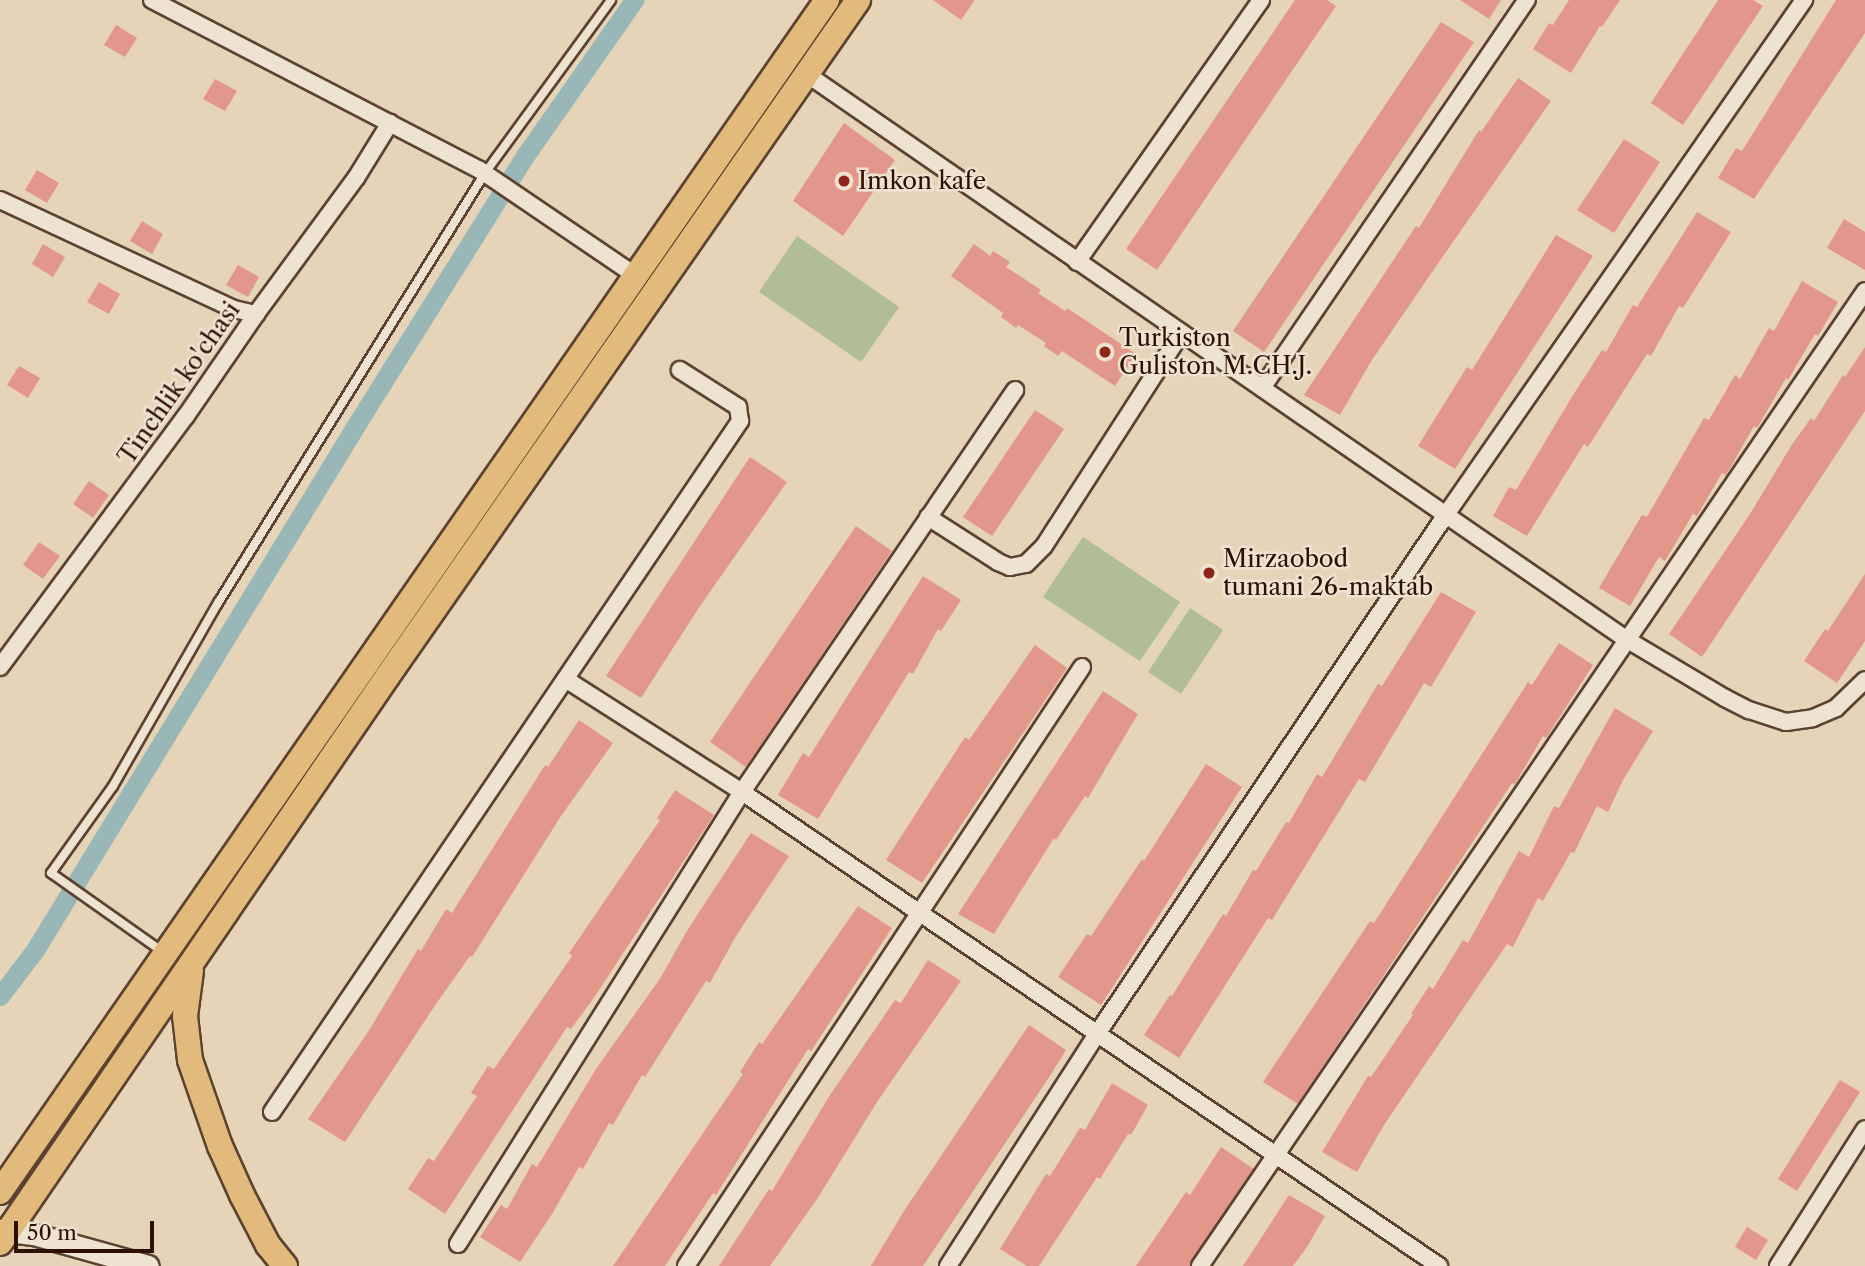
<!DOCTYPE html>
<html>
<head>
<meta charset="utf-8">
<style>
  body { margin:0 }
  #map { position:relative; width:1865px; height:1266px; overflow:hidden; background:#e5d4b8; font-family:"Libre Caslon Text",serif }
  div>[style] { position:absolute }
  .green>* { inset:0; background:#b1bd92 }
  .canal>* { height:19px; margin:-9.5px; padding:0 9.5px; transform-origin:9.5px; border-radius:9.5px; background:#98b7b6 }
  .building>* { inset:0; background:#e3978a }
  .roads { filter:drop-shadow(2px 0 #5c4230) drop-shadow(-2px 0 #5c4230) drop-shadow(0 2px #5c4230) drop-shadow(0 -2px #5c4230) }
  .service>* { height:8px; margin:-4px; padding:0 4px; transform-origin:4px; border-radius:4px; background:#eee3d1 }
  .minor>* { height:16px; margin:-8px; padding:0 8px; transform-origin:8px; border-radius:8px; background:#eee3d1 }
  .secondary>* { height:21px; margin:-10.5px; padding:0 10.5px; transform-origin:10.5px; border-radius:10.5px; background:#eee3d1 }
  .primary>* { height:24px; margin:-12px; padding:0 12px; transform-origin:12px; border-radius:12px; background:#e2ba7c }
  .dots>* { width:19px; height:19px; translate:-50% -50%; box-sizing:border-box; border:4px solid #eee3d1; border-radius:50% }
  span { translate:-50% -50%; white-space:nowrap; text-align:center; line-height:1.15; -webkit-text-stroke:5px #eee3d1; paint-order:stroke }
  .poi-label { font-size:24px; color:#2f1103 }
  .left { translate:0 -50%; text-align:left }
  .street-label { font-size:24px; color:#2f1103 }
  .scale { position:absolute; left:14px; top:1221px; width:140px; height:32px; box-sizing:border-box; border:4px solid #2f1103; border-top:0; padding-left:9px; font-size:21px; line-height:24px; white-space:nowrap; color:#2f1103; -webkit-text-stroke:5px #eee3d1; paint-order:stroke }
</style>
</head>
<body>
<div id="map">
  <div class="green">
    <i style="clip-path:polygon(797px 236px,899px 307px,861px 362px,759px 292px)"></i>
    <i style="clip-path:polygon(1083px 537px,1180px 602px,1140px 661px,1043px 597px)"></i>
    <i style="clip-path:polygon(1190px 608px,1223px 630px,1181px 694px,1148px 672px)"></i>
  </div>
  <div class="canal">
    <i style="left:0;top:996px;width:58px;rotate:-52.7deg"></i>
    <i style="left:35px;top:950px;width:619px;rotate:-58.54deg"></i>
    <i style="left:358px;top:422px;width:318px;rotate:-57.9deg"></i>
    <i style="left:527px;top:153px;width:187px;rotate:-55deg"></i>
  </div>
  <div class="building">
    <i style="clip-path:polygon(933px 0,975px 0,961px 20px)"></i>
    <i style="clip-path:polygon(1295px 0,1327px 0,1336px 6px,1157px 270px,1126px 249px)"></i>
    <i style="clip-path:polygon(1460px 0,1501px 0,1489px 19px)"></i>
    <i style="clip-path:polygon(1569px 0,1620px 0,1602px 27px,1600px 26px,1571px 73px,1533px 49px,1549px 23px,1553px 25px)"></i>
    <i style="clip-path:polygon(1718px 0,1753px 0,1763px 6px,1683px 125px,1651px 103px)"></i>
    <i style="clip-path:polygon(1836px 0,1865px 0,1865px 33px,1754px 199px,1718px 178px,1736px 148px,1742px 151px)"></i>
    <i style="clip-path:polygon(1441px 22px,1474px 42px,1264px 352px,1233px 331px)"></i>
    <i style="clip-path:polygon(116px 25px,137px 38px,125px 57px,104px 45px)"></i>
    <i style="clip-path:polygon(1518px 78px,1551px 101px,1430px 275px,1370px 363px,1340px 415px,1304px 395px,1416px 226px,1419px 228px,1479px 130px,1481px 132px)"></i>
    <i style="clip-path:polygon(215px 79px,237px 91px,225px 111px,203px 99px)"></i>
    <i style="clip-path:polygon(844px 123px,895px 160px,843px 236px,793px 201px)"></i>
    <i style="clip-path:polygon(1624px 139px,1660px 162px,1614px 233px,1577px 210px)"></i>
    <i style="clip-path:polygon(37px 170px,59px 183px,47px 203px,25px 190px)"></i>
    <i style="clip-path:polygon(1697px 212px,1731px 232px,1683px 308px,1679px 306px,1651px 356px,1647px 354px,1588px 447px,1584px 444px,1527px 536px,1493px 516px,1509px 487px,1516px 490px,1573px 395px,1602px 350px,1606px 352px,1633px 305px,1637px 307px)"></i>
    <i style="clip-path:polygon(1844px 219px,1865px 232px,1865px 270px,1827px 248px)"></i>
    <i style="clip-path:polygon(142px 221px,163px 234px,152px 254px,130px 241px)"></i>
    <i style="clip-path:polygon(1556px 235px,1593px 256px,1455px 469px,1418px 446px,1467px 367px,1472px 370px)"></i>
    <i style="clip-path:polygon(43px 244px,65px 257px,53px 277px,32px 264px)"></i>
    <i style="clip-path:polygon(974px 244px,990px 256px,993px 251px,1010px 262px,1006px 267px,1041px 290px,1038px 293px,1065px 311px,1067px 308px,1136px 354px,1115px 386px,1062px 351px,1058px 356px,1044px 346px,1046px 343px,1018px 325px,1016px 328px,1001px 317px,1003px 313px,951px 276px)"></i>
    <i style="clip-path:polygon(238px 265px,259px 277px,248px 297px,226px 285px)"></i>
    <i style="clip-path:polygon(1802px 281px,1838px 302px,1818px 336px,1815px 334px,1788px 380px,1786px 378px,1757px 428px,1754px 426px,1726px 475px,1722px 473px,1697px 516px,1693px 514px,1665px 561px,1659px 557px,1630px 606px,1599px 588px,1642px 515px,1647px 517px,1704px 418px,1709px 420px,1735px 375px,1740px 379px,1769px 328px,1774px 331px)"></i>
    <i style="clip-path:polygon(99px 282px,120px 294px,109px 314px,87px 302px)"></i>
    <i style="clip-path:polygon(1865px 347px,1865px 411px,1702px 657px,1669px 634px,1750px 514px,1791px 446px,1811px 418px,1814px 421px,1843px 375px,1845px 377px)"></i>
    <i style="clip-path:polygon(19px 366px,40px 378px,28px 398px,7px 385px)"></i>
    <i style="clip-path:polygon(1035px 410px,1064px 429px,992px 536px,963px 517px)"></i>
    <i style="clip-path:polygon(750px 457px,787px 482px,700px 606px,641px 698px,606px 676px)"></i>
    <i style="clip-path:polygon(89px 481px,109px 495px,93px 518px,73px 504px)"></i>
    <i style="clip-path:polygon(856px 526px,892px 551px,746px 767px,710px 742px)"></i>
    <i style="clip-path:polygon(39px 542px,60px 556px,43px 579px,23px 565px)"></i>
    <i style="clip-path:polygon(1865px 574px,1865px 641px,1837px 683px,1804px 661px,1825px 629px,1828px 631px)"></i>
    <i style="clip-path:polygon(923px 576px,961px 600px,941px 631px,938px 629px,913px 674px,909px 672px,818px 819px,778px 795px,803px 753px,809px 757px)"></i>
    <i style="clip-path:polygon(1441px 592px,1476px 612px,1431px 687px,1424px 683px,1365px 782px,1359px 779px,1272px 920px,1268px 918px,1179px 1058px,1144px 1035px,1170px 995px,1172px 996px,1223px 914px,1226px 916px,1253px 870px,1256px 871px,1286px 822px,1289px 823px,1317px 774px,1322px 777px,1378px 684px,1382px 686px)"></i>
    <i style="clip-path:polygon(1559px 643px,1593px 665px,1546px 738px,1543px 736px,1515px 784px,1512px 783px,1298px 1104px,1263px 1082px,1370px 921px,1374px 923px,1528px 682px,1532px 685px)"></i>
    <i style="clip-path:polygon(1035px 645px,1067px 668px,922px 883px,886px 860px,965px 737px,969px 740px)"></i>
    <i style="clip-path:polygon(1103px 691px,1138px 714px,1088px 798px,1085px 796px,1056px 840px,1054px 838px,994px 934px,958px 914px)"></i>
    <i style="clip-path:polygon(1615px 708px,1653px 731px,1623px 780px,1608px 812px,1597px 806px,1574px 853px,1571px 852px,1543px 901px,1538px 898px,1513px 947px,1507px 944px,1384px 1125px,1357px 1172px,1322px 1152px,1368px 1076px,1371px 1077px,1413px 1015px,1411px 1014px,1429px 986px,1433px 989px,1463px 940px,1468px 943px,1519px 851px,1529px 857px,1554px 806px,1559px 808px)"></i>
    <i style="clip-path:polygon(579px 720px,613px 743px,561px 816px,472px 957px,470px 956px,436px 1004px,345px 1142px,308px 1119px,368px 1032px,418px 949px,421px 951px,446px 909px,452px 913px,545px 765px,548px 767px)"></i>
    <i style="clip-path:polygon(1206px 764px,1242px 787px,1101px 1005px,1058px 977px,1087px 934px,1091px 936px,1142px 859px,1144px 861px)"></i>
    <i style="clip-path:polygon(675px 790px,714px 815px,593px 999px,571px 1029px,567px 1027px,445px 1214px,408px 1189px,428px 1158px,434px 1161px,477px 1096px,471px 1093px,488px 1066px,494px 1069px,572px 956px,569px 953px,660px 820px,657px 818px)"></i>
    <i style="clip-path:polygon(751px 833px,789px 856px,736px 936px,710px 983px,706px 981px,645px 1077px,642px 1075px,613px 1125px,609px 1123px,583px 1169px,579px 1167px,552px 1214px,520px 1262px,480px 1237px,501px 1205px,507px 1209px,532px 1164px,537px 1167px,596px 1069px,661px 977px,688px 929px)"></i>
    <i style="clip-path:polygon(858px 906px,892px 928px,811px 1051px,808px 1049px,716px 1195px,713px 1193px,665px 1266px,613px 1266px,743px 1074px,740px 1072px,759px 1042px,762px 1044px)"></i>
    <i style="clip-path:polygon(928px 960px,961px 981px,877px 1102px,819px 1196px,770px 1266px,719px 1266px,769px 1189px,772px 1191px,830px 1095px,895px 1000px,901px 1003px)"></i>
    <i style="clip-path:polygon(1029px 1025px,1066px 1050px,1048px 1079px,923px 1266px,871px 1266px,904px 1211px)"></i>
    <i style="clip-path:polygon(1840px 1080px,1860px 1092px,1797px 1191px,1778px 1179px)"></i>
    <i style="clip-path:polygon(1112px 1083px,1148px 1105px,1131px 1135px,1128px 1134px,1100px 1179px,1097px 1177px,1039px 1266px,1027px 1266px,1000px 1249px,1046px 1174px,1050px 1176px,1080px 1128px,1085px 1130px)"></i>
    <i style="clip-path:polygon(1221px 1147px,1254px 1169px,1190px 1266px,1136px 1266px,1186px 1192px,1190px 1195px)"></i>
    <i style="clip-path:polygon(1289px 1195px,1325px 1216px,1307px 1247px,1293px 1266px,1243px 1266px)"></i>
    <i style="clip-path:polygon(1747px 1227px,1768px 1240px,1756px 1260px,1735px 1247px)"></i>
  </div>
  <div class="roads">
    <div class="service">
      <i style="left:163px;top:952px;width:137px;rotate:-144.8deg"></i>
      <i style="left:51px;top:873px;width:107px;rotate:-54.5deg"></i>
      <i style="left:113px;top:786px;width:211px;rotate:-60.2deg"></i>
      <i style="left:218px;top:603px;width:506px;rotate:-58.16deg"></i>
      <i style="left:485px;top:173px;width:214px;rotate:-53.9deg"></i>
    </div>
    <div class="minor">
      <i style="left:152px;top:0;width:369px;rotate:27.4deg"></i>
      <i style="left:480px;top:170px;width:189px;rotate:34.2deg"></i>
      <i style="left:808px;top:75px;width:994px;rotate:34.59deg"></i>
      <i style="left:1626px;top:639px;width:115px;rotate:30.8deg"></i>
      <i style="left:1725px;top:698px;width:27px;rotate:27deg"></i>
      <i style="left:1749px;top:710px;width:39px;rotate:18deg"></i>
      <i style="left:1786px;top:722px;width:27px;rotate:-8deg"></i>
      <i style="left:1813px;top:718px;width:25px;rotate:-23deg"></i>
      <i style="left:1836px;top:708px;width:40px;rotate:-44deg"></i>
      <i style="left:0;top:200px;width:258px;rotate:25deg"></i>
      <i style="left:234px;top:309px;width:23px;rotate:13deg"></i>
      <i style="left:1077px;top:262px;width:320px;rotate:-54.9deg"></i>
      <i style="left:1262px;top:388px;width:470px;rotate:-55.7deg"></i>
      <i style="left:928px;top:517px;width:83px;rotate:32.7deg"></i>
      <i style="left:998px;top:562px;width:13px;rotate:23deg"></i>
      <i style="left:1010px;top:567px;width:16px;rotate:-11deg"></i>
      <i style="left:1026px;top:564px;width:25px;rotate:-45deg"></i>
      <i style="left:1044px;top:546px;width:251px;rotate:-57.2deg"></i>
      <i style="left:0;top:667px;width:312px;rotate:-53.5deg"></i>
      <i style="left:186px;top:416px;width:124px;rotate:-55.5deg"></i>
      <i style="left:256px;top:314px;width:169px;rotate:-53.7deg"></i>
      <i style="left:356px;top:178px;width:65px;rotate:-58.3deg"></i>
      <i style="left:567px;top:680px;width:208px;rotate:32.6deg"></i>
      <i style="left:742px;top:792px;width:843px;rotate:34.22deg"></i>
      <i style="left:272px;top:1112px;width:835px;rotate:-55.89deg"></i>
      <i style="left:740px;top:421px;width:14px;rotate:-98deg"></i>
      <i style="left:738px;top:407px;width:69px;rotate:-147.5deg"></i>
      <i style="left:458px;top:1244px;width:534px;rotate:-57.86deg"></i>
      <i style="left:742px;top:792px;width:486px;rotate:-55.8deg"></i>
      <i style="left:686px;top:1266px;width:718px;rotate:-56.53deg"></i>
      <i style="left:948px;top:1266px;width:276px;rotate:-57.3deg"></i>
      <i style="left:1097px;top:1034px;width:624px;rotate:-56.11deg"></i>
      <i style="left:1445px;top:516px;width:629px;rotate:-55.17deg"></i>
      <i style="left:1200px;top:1266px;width:1180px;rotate:-55.7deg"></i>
      <i style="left:1778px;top:1266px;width:162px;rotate:-57.6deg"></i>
    </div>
    <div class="secondary">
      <i style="left:0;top:1230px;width:33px;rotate:7deg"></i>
      <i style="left:33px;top:1234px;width:119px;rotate:15.5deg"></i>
    </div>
    <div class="primary">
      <i style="left:191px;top:971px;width:45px;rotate:97.6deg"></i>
      <i style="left:185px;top:1016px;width:44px;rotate:83.5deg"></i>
      <i style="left:190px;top:1060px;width:91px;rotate:70.8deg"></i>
      <i style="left:220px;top:1146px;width:54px;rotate:65.8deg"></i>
      <i style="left:242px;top:1195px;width:56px;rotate:62.5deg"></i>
      <i style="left:268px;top:1245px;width:27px;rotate:51deg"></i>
      <i style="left:0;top:1192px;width:1451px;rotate:-55.25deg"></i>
      <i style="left:0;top:1243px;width:686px;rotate:-55.64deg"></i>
      <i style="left:387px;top:677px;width:825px;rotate:-55.17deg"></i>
    </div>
  </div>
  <div class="dots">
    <i style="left:844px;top:181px;background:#8f2418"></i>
    <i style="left:1105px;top:352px;background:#8f2418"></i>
    <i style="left:1209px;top:573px;background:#8f2418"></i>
  </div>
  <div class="poi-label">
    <span class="left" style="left:858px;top:181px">Imkon kafe</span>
    <span class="left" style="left:1119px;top:352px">Turkiston<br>Guliston M.CH.J.</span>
    <span class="left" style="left:1223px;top:573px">Mirzaobod<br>tumani 26-maktab</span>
  </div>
  <div class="street-label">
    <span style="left:179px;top:383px;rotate:-55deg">Tinchlik ko'chasi</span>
  </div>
  <div class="scale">50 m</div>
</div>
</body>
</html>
